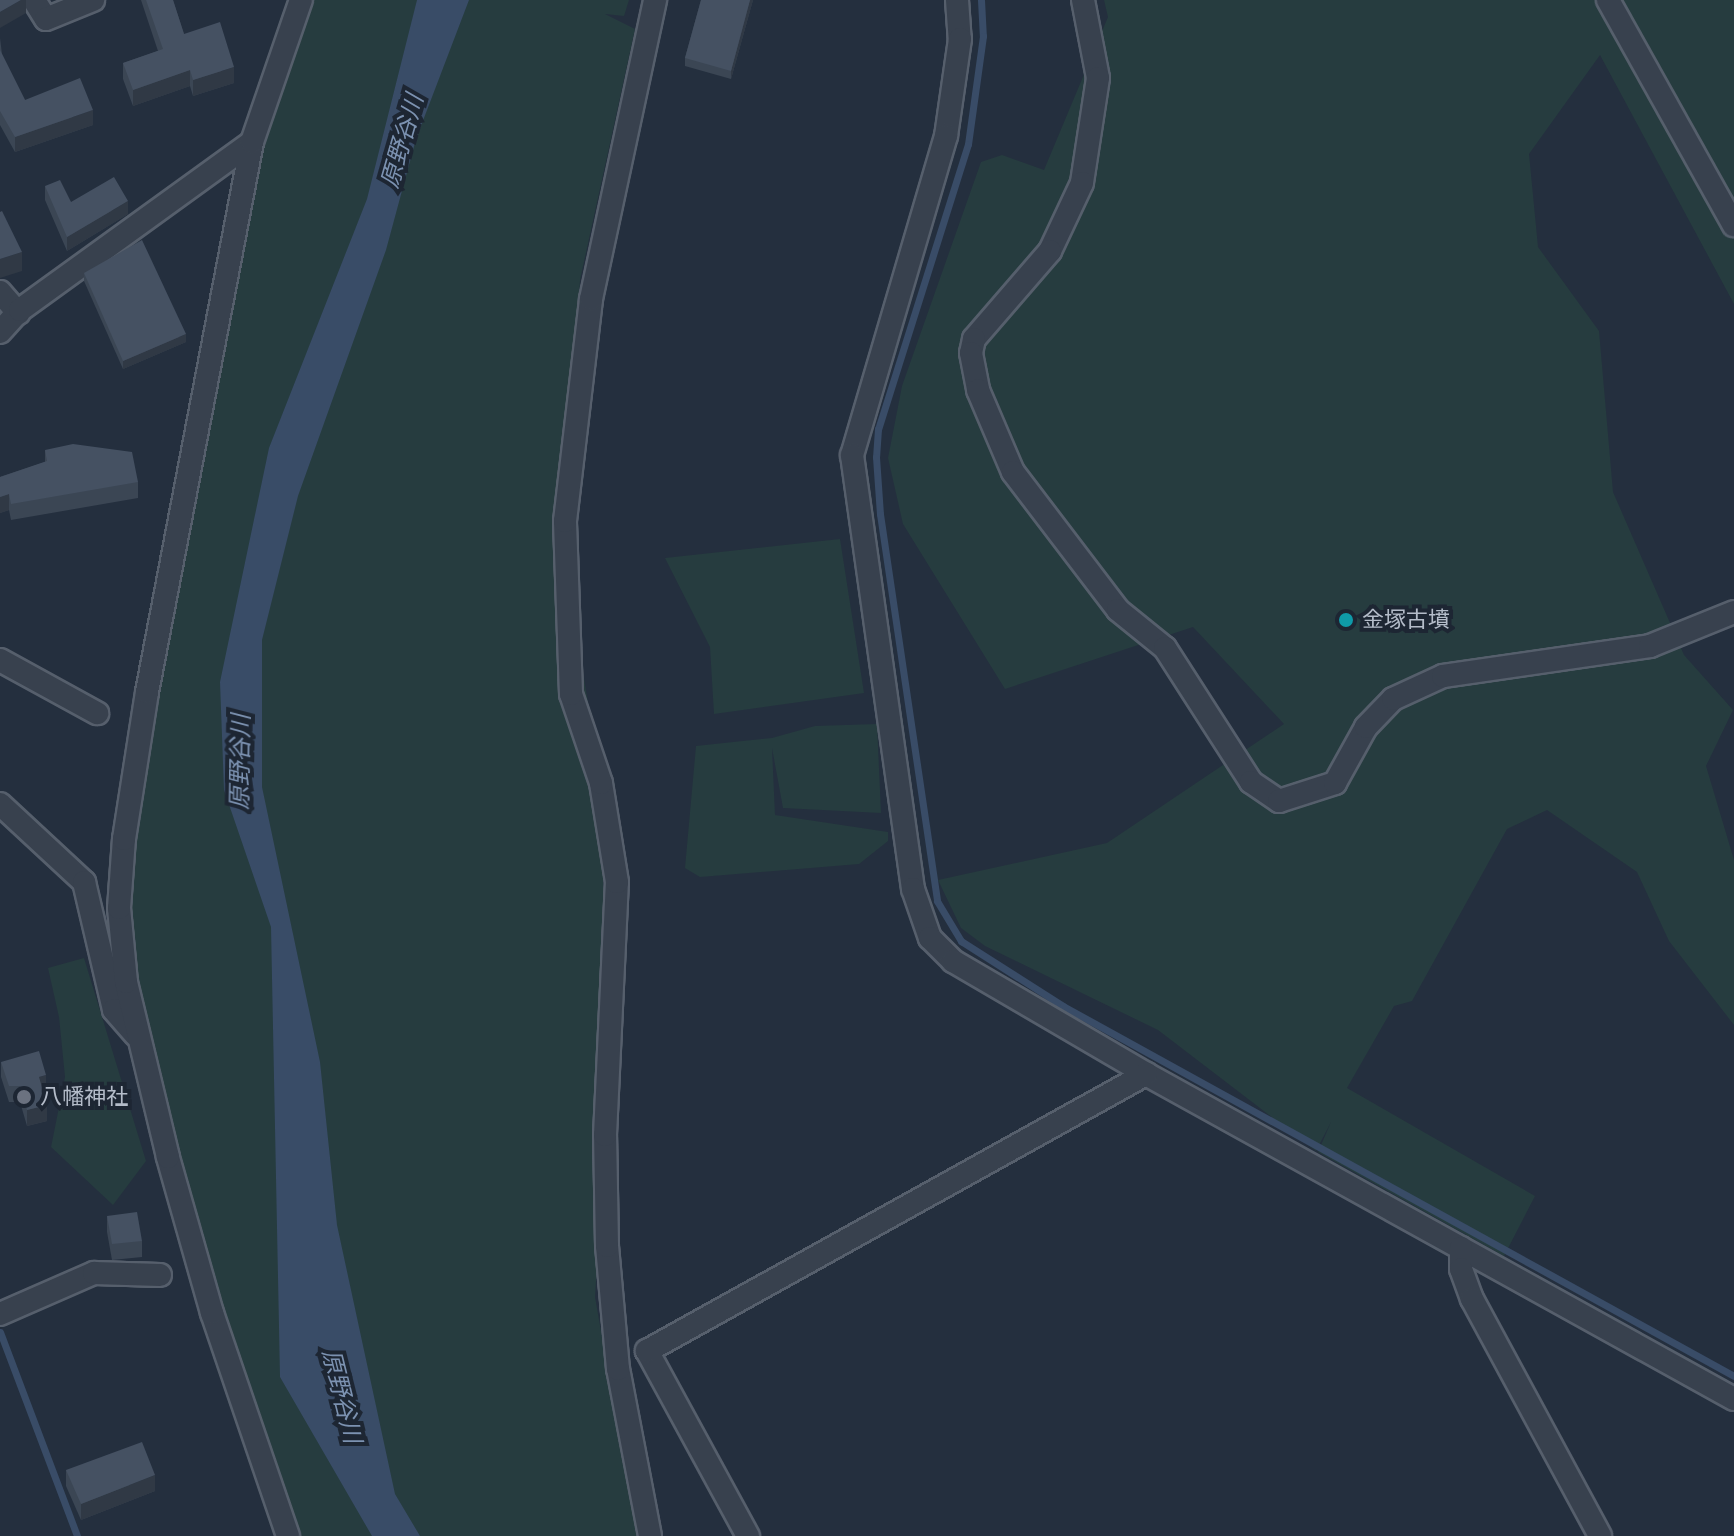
<!DOCTYPE html>
<html>
<head>
<meta charset="utf-8">
<style>
  body { margin:0 }
  #map { position:relative; width:1734px; height:1536px; overflow:hidden; background:#242f3e; font-family:"Asap Condensed","Noto Sans JP",sans-serif }
  div>[style] { position:absolute }
  .green>* { inset:0; background:#263c3f }
  .water>* { inset:0; background:#394c67 }
  .stream>* { height:7px; margin:-3.5px; padding:0 3.5px; transform-origin:3.5px; border-radius:3.5px; background:#394c67 }
  .roads { filter:drop-shadow(2px 0 #565f6c) drop-shadow(-2px 0 #565f6c) drop-shadow(0 2px #565f6c) drop-shadow(0 -2px #565f6c) }
  .minor>* { height:22px; margin:-11px; padding:0 11px; transform-origin:11px; border-radius:11px; background:#38414e }
  .wall>* { inset:0; background:#3b4654 }
  .shaded-wall>* { inset:0; background:#303945 }
  .building>* { inset:0; background:#455162 }
  .dots>* { width:22px; height:22px; translate:-50% -50%; box-sizing:border-box; border:4px solid #1d2633; border-radius:50% }
  span { translate:-50% -50%; white-space:nowrap; text-align:center; line-height:1.15; -webkit-text-stroke:8px #1d2633; paint-order:stroke }
  .poi-label { font-size:22px; color:#b4bcc9 }
  .left { translate:0 -50%; text-align:left }
  .water-label { font-size:24px; color:#7c92b1; font-style:italic }
</style>
</head>
<body>
<div id="map">
  <div class="green">
    <i style="clip-path:polygon(307px 0,629px 0,624px 16px,605px 14px,635px 29px,580px 280px,565px 561px,601px 783px,608px 1092px,595px 1297px,637px 1536px,297px 1536px,220px 1313px,142px 1051px,121px 932px,129px 805px,252px 142px)"></i>
    <i style="clip-path:polygon(1104px 0,1734px 0,1734px 304px,1600px 55px,1529px 154px,1538px 247px,1599px 331px,1613px 492px,1684px 655px,1733px 710px,1706px 766px,1734px 860px,1734px 1025px,1669px 941px,1637px 872px,1547px 810px,1507px 829px,1412px 1001px,1394px 1006px,1347px 1088px,1535px 1196px,1504px 1256px,1318px 1152px,1331px 1122px,1316px 1151px,1158px 1030px,985px 946px,961px 928px,938px 880px,1107px 843px,1284px 724px,1193px 627px,1005px 689px,903px 524px,888px 458px,902px 386px,981px 162px,1002px 155px,1044px 170px,1108px 17px)"></i>
    <i style="clip-path:polygon(840px 539px,864px 693px,714px 714px,710px 647px,665px 558px)"></i>
    <i style="clip-path:polygon(877px 724px,881px 813px,783px 808px,772px 748px,775px 815px,888px 832px,888px 841px,859px 864px,700px 877px,685px 868px,696px 746px,772px 738px,815px 726px)"></i>
    <i style="clip-path:polygon(84px 958px,146px 1161px,113px 1205px,51px 1147px,65px 1077px,59px 1017px,48px 968px)"></i>
  </div>
  <div class="water">
    <i style="clip-path:polygon(417px 0,469px 0,416px 139px,386px 250px,298px 496px,262px 640px,262px 787px,320px 1062px,337px 1225px,395px 1494px,420px 1536px,372px 1536px,280px 1377px,271px 927px,224px 790px,220px 682px,269px 448px,367px 199px)"></i>
  </div>
  <div class="stream">
    <i style="left:981px;top:0;width:36px;rotate:87deg"></i>
    <i style="left:983px;top:36px;width:109px;rotate:97.9deg"></i>
    <i style="left:968px;top:144px;width:299px;rotate:107.5deg"></i>
    <i style="left:878px;top:429px;width:28px;rotate:94deg"></i>
    <i style="left:876px;top:457px;width:57px;rotate:86deg"></i>
    <i style="left:880px;top:514px;width:391px;rotate:81.6deg"></i>
    <i style="left:937px;top:901px;width:47px;rotate:59deg"></i>
    <i style="left:961px;top:941px;width:121px;rotate:32.5deg"></i>
    <i style="left:1063px;top:1006px;width:766px;rotate:28.87deg"></i>
    <i style="left:0;top:1332px;width:218px;rotate:69.3deg"></i>
  </div>
  <div class="roads">
    <div class="minor">
      <i style="left:34px;top:0;width:22px;rotate:58deg"></i>
      <i style="left:46px;top:19px;width:51px;rotate:-22deg"></i>
      <i style="left:957px;top:0;width:39px;rotate:86deg"></i>
      <i style="left:960px;top:39px;width:98px;rotate:98.2deg"></i>
      <i style="left:946px;top:136px;width:333px;rotate:106.4deg"></i>
      <i style="left:852px;top:455px;width:438px;rotate:82deg"></i>
      <i style="left:913px;top:889px;width:52px;rotate:70.9deg"></i>
      <i style="left:930px;top:938px;width:33px;rotate:45deg"></i>
      <i style="left:953px;top:961px;width:224px;rotate:30.3deg"></i>
      <i style="left:1146px;top:1074px;width:672px;rotate:28.93deg"></i>
      <i style="left:1083px;top:0;width:79px;rotate:79.1deg"></i>
      <i style="left:1098px;top:78px;width:106px;rotate:98.7deg"></i>
      <i style="left:1082px;top:183px;width:75px;rotate:115.2deg"></i>
      <i style="left:1050px;top:251px;width:116px;rotate:130.8deg"></i>
      <i style="left:974px;top:339px;width:14px;rotate:102deg"></i>
      <i style="left:971px;top:353px;width:38px;rotate:79deg"></i>
      <i style="left:978px;top:390px;width:89px;rotate:66.9deg"></i>
      <i style="left:1013px;top:472px;width:173px;rotate:52.7deg"></i>
      <i style="left:1118px;top:610px;width:60px;rotate:39deg"></i>
      <i style="left:1165px;top:648px;width:159px;rotate:57.3deg"></i>
      <i style="left:1251px;top:782px;width:34px;rotate:34deg"></i>
      <i style="left:1279px;top:801px;width:59px;rotate:-17.8deg"></i>
      <i style="left:1335px;top:783px;width:64px;rotate:-61deg"></i>
      <i style="left:1366px;top:727px;width:39px;rotate:-46deg"></i>
      <i style="left:1393px;top:699px;width:55px;rotate:-24.7deg"></i>
      <i style="left:1443px;top:676px;width:209px;rotate:-8.2deg"></i>
      <i style="left:1650px;top:646px;width:91px;rotate:-22deg"></i>
      <i style="left:1608px;top:0;width:258px;rotate:60.8deg"></i>
      <i style="left:0;top:292px;width:28px;rotate:49deg"></i>
      <i style="left:0;top:332px;width:30px;rotate:-48deg"></i>
      <i style="left:20px;top:310px;width:286px;rotate:-35.9deg"></i>
      <i style="left:0;top:660px;width:111px;rotate:28.7deg"></i>
      <i style="left:0;top:804px;width:115px;rotate:42.9deg"></i>
      <i style="left:84px;top:882px;width:131px;rotate:76.8deg"></i>
      <i style="left:114px;top:1010px;width:33px;rotate:49deg"></i>
      <i style="left:1461px;top:1248px;width:21px;rotate:90deg"></i>
      <i style="left:1461px;top:1269px;width:32px;rotate:70deg"></i>
      <i style="left:1472px;top:1299px;width:269px;rotate:61.6deg"></i>
      <i style="left:0;top:1314px;width:103px;rotate:-23.6deg"></i>
      <i style="left:94px;top:1273px;width:66px;rotate:1.7deg"></i>
      <i style="left:288px;top:1536px;width:236px;rotate:-108.8deg"></i>
      <i style="left:212px;top:1313px;width:162px;rotate:-105.8deg"></i>
      <i style="left:168px;top:1157px;width:180px;rotate:-103.5deg"></i>
      <i style="left:126px;top:982px;width:74px;rotate:-95.4deg"></i>
      <i style="left:119px;top:908px;width:69px;rotate:-85.9deg"></i>
      <i style="left:124px;top:839px;width:149px;rotate:-81.1deg"></i>
      <i style="left:147px;top:692px;width:560px;rotate:-79.19deg"></i>
      <i style="left:252px;top:142px;width:150px;rotate:-71deg"></i>
      <i style="left:650px;top:1536px;width:170px;rotate:-100.8deg"></i>
      <i style="left:618px;top:1369px;width:123px;rotate:-95.1deg"></i>
      <i style="left:607px;top:1246px;width:111px;rotate:-91deg"></i>
      <i style="left:605px;top:1135px;width:253px;rotate:-87.3deg"></i>
      <i style="left:617px;top:882px;width:100px;rotate:-99.2deg"></i>
      <i style="left:601px;top:783px;width:94px;rotate:-108.6deg"></i>
      <i style="left:571px;top:694px;width:173px;rotate:-92deg"></i>
      <i style="left:565px;top:521px;width:224px;rotate:-83.3deg"></i>
      <i style="left:591px;top:299px;width:306px;rotate:-77.9deg"></i>
      <i style="left:748px;top:1536px;width:211px;rotate:-118.6deg"></i>
      <i style="left:647px;top:1351px;width:571px;rotate:-29.04deg"></i>
    </div>
  </div>
  <div class="wall">
    <i style="clip-path:polygon(141px 0,173px 0,184px 34px,234px 83px,193px 96px,190px 86px,133px 106px,123px 79px,123px 63px,158px 51px)"></i>
    <i style="clip-path:polygon(701px 0,753px 0,731px 79px,685px 66px,685px 58px)"></i>
    <i style="clip-path:polygon(0 38px,2px 54px,25px 100px,93px 125px,15px 152px,0 125px)"></i>
    <i style="clip-path:polygon(45px 186px,71px 202px,128px 214px,67px 251px,45px 200px)"></i>
    <i style="clip-path:polygon(84px 273px,186px 342px,123px 369px,84px 281px)"></i>
    <i style="clip-path:polygon(45px 450px,138px 482px,138px 498px,11px 520px,9px 510px,0 513px,0 477px,45px 462px)"></i>
    <i style="clip-path:polygon(1px 1062px,46px 1091px,44px 1092px,47px 1121px,27px 1126px,20px 1102px,9px 1102px,1px 1077px)"></i>
    <i style="clip-path:polygon(107px 1216px,142px 1241px,142px 1257px,112px 1260px,107px 1232px)"></i>
    <i style="clip-path:polygon(66px 1470px,155px 1491px,81px 1520px,66px 1486px)"></i>
  </div>
  <div class="shaded-wall">
    <i style="clip-path:polygon(21px 0,26px 0,26px 13px,0 28px,0 12px)"></i>
    <i style="clip-path:polygon(750px 0,753px 0,731px 79px,731px 71px)"></i>
    <i style="clip-path:polygon(234px 67px,234px 83px,193px 96px,193px 80px)"></i>
    <i style="clip-path:polygon(190px 70px,190px 86px,133px 106px,133px 90px)"></i>
    <i style="clip-path:polygon(93px 110px,93px 125px,15px 152px,15px 137px)"></i>
    <i style="clip-path:polygon(128px 201px,128px 214px,67px 251px,67px 237px)"></i>
    <i style="clip-path:polygon(22px 252px,22px 271px,0 278px,0 259px)"></i>
    <i style="clip-path:polygon(186px 334px,186px 342px,123px 369px,123px 361px)"></i>
    <i style="clip-path:polygon(9px 494px,9px 510px,0 513px,0 497px)"></i>
    <i style="clip-path:polygon(46px 1075px,46px 1091px,39px 1093px,39px 1077px)"></i>
    <i style="clip-path:polygon(47px 1105px,47px 1121px,27px 1126px,27px 1110px)"></i>
    <i style="clip-path:polygon(155px 1475px,155px 1491px,81px 1520px,81px 1504px)"></i>
  </div>
  <div class="building">
    <i style="clip-path:polygon(0 0,21px 0,0 12px)"></i>
    <i style="clip-path:polygon(146px 0,173px 0,184px 34px,220px 22px,234px 67px,193px 80px,190px 70px,133px 90px,123px 63px,163px 49px)"></i>
    <i style="clip-path:polygon(701px 0,750px 0,731px 71px,685px 58px)"></i>
    <i style="clip-path:polygon(0 50px,25px 100px,80px 78px,93px 110px,15px 137px,0 111px)"></i>
    <i style="clip-path:polygon(114px 177px,128px 201px,67px 237px,45px 186px,60px 180px,71px 202px)"></i>
    <i style="clip-path:polygon(2px 211px,22px 252px,0 259px,0 212px)"></i>
    <i style="clip-path:polygon(142px 240px,186px 334px,123px 361px,84px 273px)"></i>
    <i style="clip-path:polygon(73px 444px,132px 452px,138px 482px,11px 504px,9px 494px,0 497px,0 477px,47px 461px,45px 450px)"></i>
    <i style="clip-path:polygon(39px 1051px,46px 1075px,39px 1077px,47px 1105px,27px 1110px,20px 1086px,9px 1086px,1px 1062px)"></i>
    <i style="clip-path:polygon(137px 1212px,142px 1241px,112px 1244px,107px 1216px)"></i>
    <i style="clip-path:polygon(142px 1442px,155px 1475px,81px 1504px,66px 1470px)"></i>
  </div>
  <div class="dots">
    <i style="left:1346px;top:620px;background:#0f9aa8"></i>
    <i style="left:24px;top:1097px;background:#6b7280"></i>
  </div>
  <div class="poi-label">
    <span class="left" style="left:1362px;top:620px">金塚古墳</span>
    <span class="left" style="left:40px;top:1097px">八幡神社</span>
  </div>
  <div class="water-label">
    <span style="left:402px;top:141px;rotate:-74deg">原野谷川</span>
    <span style="left:240px;top:762px;rotate:-89deg">原野谷川</span>
    <span style="left:342px;top:1396px;rotate:76deg">原野谷川</span>
  </div>
</div>
</body>
</html>
